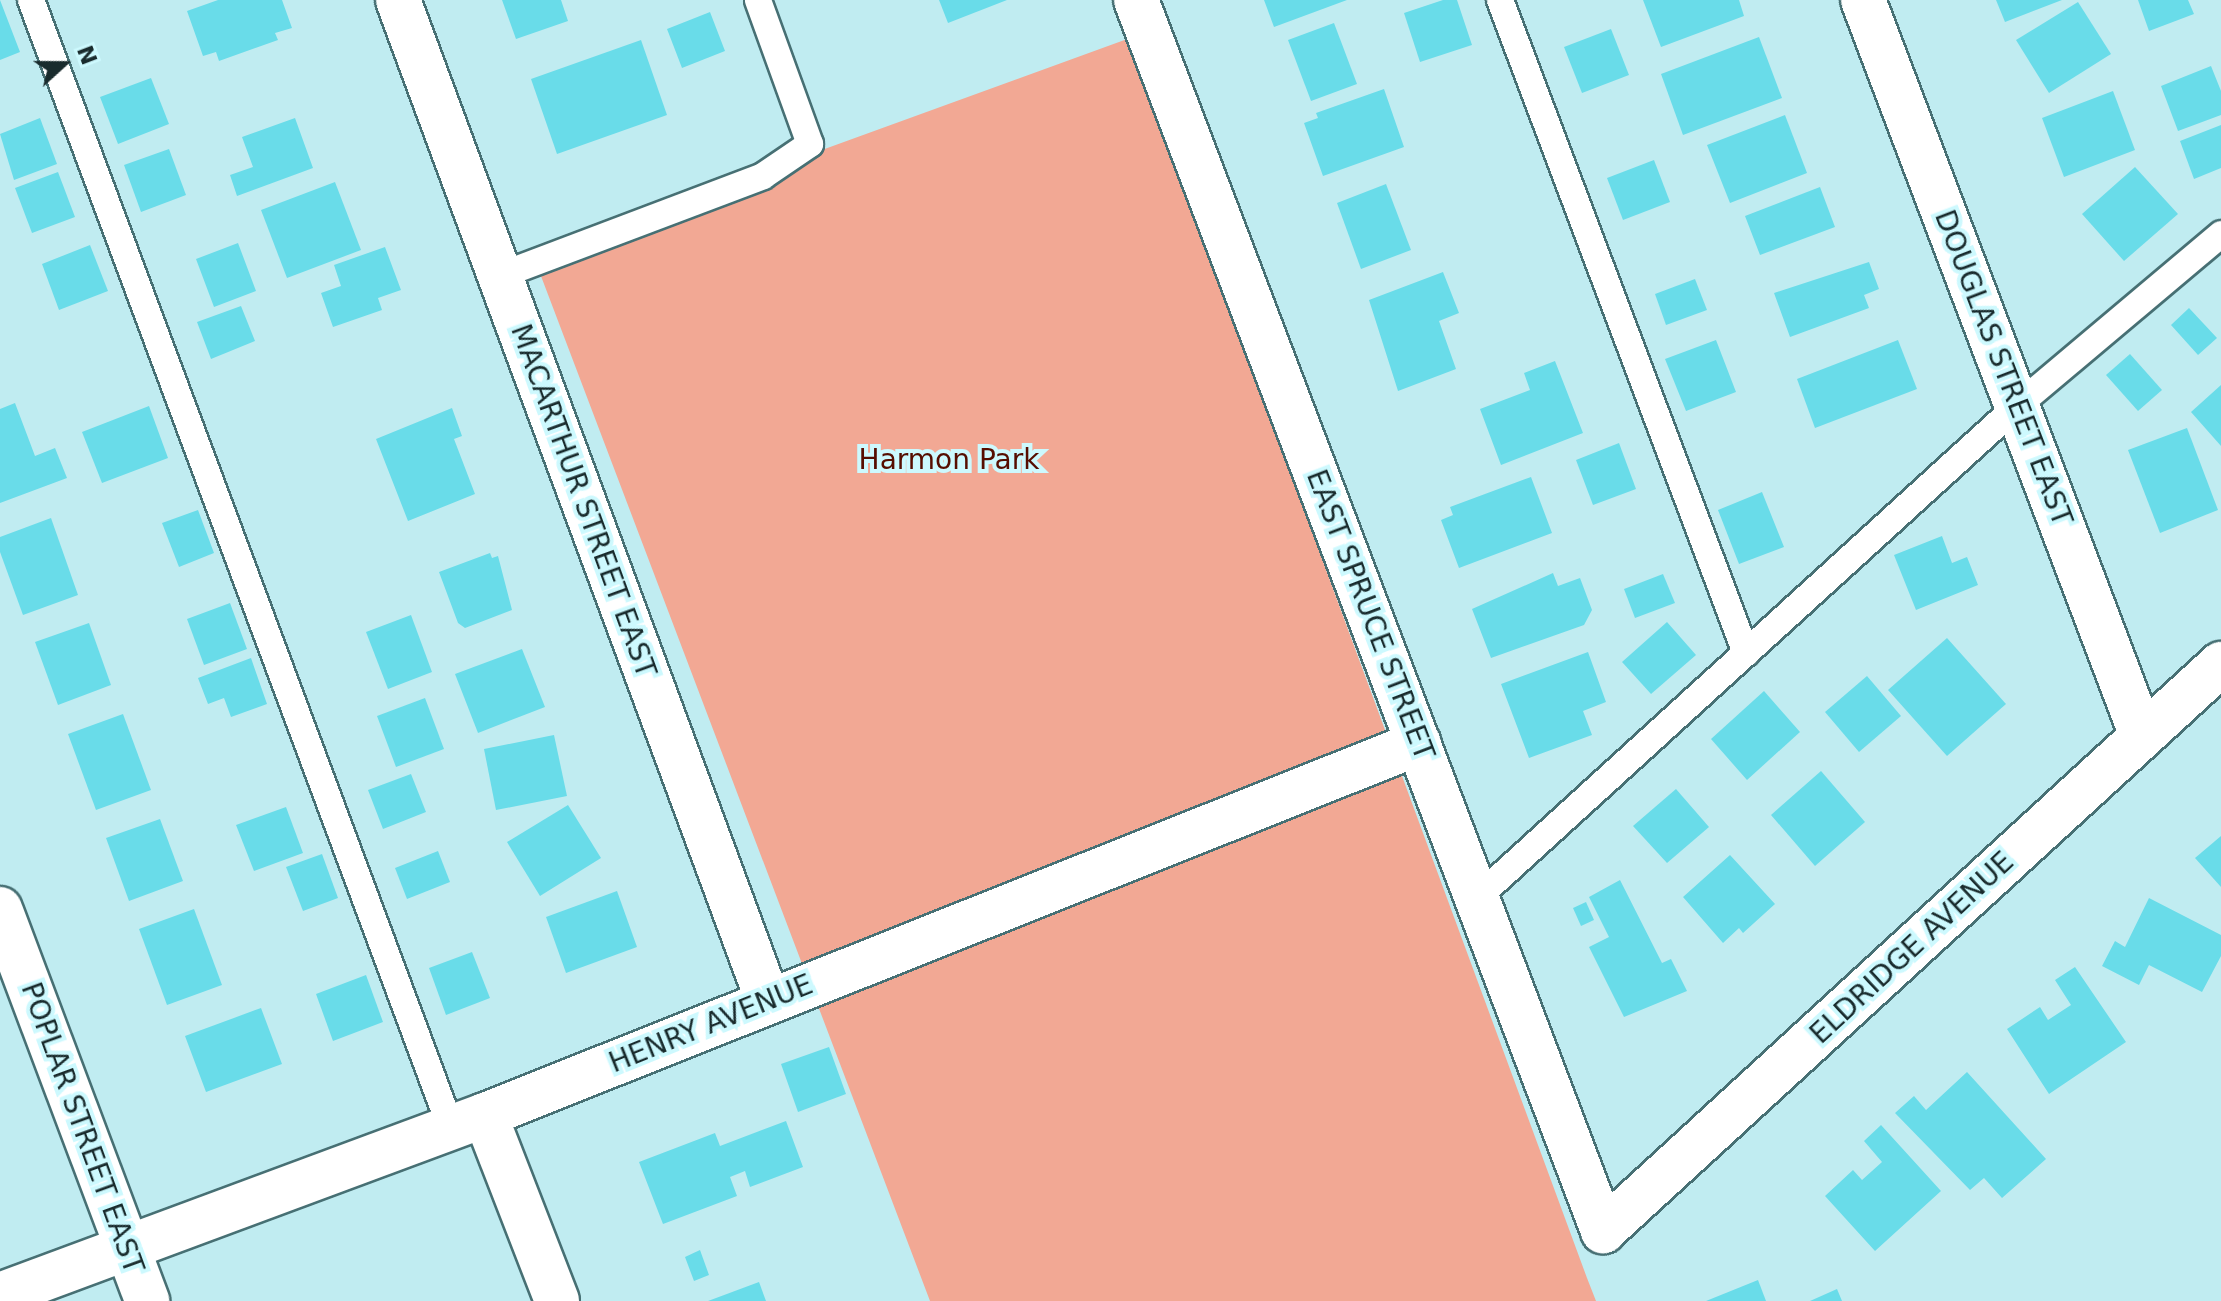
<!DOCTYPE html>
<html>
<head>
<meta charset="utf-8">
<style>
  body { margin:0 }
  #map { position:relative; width:2221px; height:1301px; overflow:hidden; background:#c0ecf1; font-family:"DejaVu Sans",sans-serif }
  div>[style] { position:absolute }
  .green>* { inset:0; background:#f2a894 }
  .building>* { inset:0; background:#69dce9 }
  .roads { filter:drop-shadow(2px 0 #477074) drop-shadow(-2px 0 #477074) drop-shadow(0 2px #477074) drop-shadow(0 -2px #477074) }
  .lane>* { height:26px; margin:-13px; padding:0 13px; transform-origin:13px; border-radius:13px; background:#fff }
  .street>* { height:44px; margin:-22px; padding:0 22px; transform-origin:22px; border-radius:22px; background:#fff }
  span { translate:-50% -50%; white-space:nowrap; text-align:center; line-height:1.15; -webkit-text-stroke:8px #cdf9fe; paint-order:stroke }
  .street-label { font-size:28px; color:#192b2d }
  .park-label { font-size:28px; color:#560d00 }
  .north { position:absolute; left:24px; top:24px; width:80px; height:80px; -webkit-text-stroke:6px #cdf9fe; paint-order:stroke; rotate:69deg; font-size:22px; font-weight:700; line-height:32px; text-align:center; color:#192b2d }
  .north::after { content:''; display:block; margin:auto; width:28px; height:36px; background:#192b2d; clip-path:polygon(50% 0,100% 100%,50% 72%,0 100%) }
</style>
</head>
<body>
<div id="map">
  <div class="green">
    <i style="clip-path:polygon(1130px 38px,1587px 1278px,1596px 1301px,930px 1301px,533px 255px)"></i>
  </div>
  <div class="building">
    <i style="clip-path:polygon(0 0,20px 52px,0 60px)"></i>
    <i style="clip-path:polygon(218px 0,282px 0,292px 28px,275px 33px,278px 40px,219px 61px,216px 52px,203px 56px,187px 11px)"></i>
    <i style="clip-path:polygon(502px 0,561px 0,568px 21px,516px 39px)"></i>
    <i style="clip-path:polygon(939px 0,1007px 0,948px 23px)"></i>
    <i style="clip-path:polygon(1264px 0,1347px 0,1274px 27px)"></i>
    <i style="clip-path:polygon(1443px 0,1457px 0,1472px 45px,1420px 62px,1404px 13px)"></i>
    <i style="clip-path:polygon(1643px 0,1739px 0,1744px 16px,1661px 47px)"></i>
    <i style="clip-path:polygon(1996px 0,2062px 0,2005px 22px)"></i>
    <i style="clip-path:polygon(2138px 0,2188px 0,2194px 14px,2149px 31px)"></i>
    <i style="clip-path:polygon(2078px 2px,2111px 54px,2049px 93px,2016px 40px)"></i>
    <i style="clip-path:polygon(710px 12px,725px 51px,682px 68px,667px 29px)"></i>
    <i style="clip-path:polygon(1334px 23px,1357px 84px,1311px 101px,1288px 40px)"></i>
    <i style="clip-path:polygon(1611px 29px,1629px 75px,1582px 93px,1564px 47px)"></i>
    <i style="clip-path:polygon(1759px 37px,1782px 98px,1683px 135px,1661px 74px)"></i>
    <i style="clip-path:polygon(641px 40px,667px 115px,557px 154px,531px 79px)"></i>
    <i style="clip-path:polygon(2211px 66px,2221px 91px,2221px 115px,2178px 131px,2161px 86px)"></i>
    <i style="clip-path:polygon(151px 78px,169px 124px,118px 144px,100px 97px)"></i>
    <i style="clip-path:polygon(1384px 89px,1404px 147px,1323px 176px,1304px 123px,1318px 118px,1316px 113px)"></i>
    <i style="clip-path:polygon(2113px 91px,2135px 150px,2064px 177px,2042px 118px)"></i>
    <i style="clip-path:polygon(1785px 115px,1807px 173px,1730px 203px,1707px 145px)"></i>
    <i style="clip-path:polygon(40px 118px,57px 164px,14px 180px,0 134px)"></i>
    <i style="clip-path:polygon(295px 118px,313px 168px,237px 196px,230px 175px,253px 167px,242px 137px)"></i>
    <i style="clip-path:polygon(2221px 125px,2221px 168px,2194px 179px,2180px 141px)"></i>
    <i style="clip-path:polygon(169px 149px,186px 195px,141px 212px,124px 165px)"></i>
    <i style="clip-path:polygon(1654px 160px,1670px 202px,1623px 220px,1607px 178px)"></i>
    <i style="clip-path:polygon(2135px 167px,2178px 214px,2124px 261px,2082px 214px)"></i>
    <i style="clip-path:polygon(58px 172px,75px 217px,32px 233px,15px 188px)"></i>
    <i style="clip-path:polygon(335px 182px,361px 250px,287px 278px,261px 210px)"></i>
    <i style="clip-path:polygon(1386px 184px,1411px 250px,1361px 269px,1337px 203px)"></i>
    <i style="clip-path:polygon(1820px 187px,1835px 227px,1760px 255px,1745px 216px)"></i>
    <i style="clip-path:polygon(238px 243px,256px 291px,214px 307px,196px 259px)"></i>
    <i style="clip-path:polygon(90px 245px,108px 291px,59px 310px,42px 264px)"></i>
    <i style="clip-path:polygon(385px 247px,401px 290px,378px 298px,382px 310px,333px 327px,321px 293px,341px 286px,334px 265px)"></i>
    <i style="clip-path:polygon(1869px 262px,1879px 289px,1864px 295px,1869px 308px,1790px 337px,1774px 293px)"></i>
    <i style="clip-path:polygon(1443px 272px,1459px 313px,1439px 321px,1456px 369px,1398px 391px,1369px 300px)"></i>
    <i style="clip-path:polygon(1695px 279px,1707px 310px,1666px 325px,1655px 294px)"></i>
    <i style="clip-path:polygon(241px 306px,255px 341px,211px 359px,197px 322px)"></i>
    <i style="clip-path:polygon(2189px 308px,2217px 338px,2198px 355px,2171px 325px)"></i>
    <i style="clip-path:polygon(1716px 340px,1736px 392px,1686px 411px,1665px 359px)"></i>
    <i style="clip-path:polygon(1898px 340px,1917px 389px,1815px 428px,1797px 379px)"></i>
    <i style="clip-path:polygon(2130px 354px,2162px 390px,2138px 411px,2106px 375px)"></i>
    <i style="clip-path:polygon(1555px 361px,1583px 433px,1501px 465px,1480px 409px,1530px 390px,1524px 373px)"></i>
    <i style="clip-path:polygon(2221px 385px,2221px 446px,2191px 412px)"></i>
    <i style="clip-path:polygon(15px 403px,35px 456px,55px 448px,67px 478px,0 503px,0 409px)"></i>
    <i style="clip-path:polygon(149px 406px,168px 458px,102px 483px,82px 432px)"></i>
    <i style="clip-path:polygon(452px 408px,462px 436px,454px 439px,475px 494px,408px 521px,376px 439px)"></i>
    <i style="clip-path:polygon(2187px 428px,2218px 510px,2160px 533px,2128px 450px)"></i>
    <i style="clip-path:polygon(1619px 443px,1636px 489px,1593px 505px,1576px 460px)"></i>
    <i style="clip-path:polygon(1531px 477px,1552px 533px,1459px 568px,1441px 520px,1453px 515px,1450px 507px)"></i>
    <i style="clip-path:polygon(1762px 492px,1784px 547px,1739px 564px,1718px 510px)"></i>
    <i style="clip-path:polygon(198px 510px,214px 553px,179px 567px,162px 523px)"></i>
    <i style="clip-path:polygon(51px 518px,78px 595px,23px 615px,0 552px,0 537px)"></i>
    <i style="clip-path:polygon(1942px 536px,1952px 563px,1967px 557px,1978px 585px,1916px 610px,1894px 555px)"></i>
    <i style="clip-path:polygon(490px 553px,492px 558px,498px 556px,512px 610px,465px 628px,458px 623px,439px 572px)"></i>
    <i style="clip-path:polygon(1553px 573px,1558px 586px,1580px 578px,1592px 610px,1584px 625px,1491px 658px,1472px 609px)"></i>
    <i style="clip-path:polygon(1663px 574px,1675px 603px,1635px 618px,1624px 589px)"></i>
    <i style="clip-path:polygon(230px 603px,247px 649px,204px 665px,187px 619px)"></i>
    <i style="clip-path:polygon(411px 615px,432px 672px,388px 689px,366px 632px)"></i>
    <i style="clip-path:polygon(1667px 622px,1696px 655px,1651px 694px,1622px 662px)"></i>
    <i style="clip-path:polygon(89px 623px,111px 685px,58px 705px,35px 642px)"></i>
    <i style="clip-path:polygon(1947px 638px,2006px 704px,1947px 756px,1888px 690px)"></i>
    <i style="clip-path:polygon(522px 649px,545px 707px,478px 733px,455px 674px)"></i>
    <i style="clip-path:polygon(1588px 652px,1606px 702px,1583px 711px,1592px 735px,1529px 758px,1501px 684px)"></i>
    <i style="clip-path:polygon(251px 658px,267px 704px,231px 717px,224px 698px,208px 704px,198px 678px)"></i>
    <i style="clip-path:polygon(1867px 676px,1901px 716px,1859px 752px,1825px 712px)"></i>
    <i style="clip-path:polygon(1764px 691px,1800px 732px,1747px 780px,1711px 739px)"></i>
    <i style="clip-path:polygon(425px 698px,444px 749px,396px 767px,377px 716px)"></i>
    <i style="clip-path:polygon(123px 714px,151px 790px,96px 810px,68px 734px)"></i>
    <i style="clip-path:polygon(554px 735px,567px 796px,496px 810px,484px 749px)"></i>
    <i style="clip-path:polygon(1821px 771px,1865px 822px,1815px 866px,1771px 815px)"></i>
    <i style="clip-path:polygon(411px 774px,426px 812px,383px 829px,368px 790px)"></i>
    <i style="clip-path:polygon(1676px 789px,1709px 827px,1667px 863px,1633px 826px)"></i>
    <i style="clip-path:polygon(568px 805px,601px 858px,540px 896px,507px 842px)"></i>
    <i style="clip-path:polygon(286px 807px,303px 853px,254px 871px,236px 825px)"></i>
    <i style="clip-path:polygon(160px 819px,183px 881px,129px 901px,106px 838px)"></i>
    <i style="clip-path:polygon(2221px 836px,2221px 887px,2195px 858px)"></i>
    <i style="clip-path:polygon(438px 851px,450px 882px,407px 899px,395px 868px)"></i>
    <i style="clip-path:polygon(322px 854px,338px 898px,303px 911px,286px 867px)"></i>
    <i style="clip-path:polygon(1730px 855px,1775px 904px,1743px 933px,1739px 928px,1723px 943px,1683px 897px)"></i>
    <i style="clip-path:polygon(1620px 880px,1662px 963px,1671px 959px,1687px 991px,1624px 1017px,1589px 947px,1609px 937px,1589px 897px)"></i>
    <i style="clip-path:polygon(617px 891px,637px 947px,566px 973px,546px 917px)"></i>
    <i style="clip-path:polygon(2149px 898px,2221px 935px,2221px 956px,2202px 992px,2149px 965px,2139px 985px,2102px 966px,2115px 941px,2125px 947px)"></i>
    <i style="clip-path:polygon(1586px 902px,1594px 920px,1581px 926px,1573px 908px)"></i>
    <i style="clip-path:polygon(194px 909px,222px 985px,167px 1005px,139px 929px)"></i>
    <i style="clip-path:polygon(472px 952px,490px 998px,446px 1015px,429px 968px)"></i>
    <i style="clip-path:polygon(2075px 967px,2126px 1042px,2049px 1094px,2007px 1029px,2040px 1007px,2048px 1020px,2071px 1005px,2055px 980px)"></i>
    <i style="clip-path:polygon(366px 975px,383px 1022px,333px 1041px,316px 994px)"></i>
    <i style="clip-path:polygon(261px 1008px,282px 1064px,206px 1092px,185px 1036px)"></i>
    <i style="clip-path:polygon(829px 1047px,846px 1094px,798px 1112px,781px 1064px)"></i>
    <i style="clip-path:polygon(1967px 1072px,2046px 1159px,2002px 1198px,1984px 1178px,1970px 1190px,1895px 1113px,1914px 1096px,1926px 1110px)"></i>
    <i style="clip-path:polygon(786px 1121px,803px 1167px,750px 1187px,745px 1171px,730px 1177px,737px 1196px,663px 1224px,639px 1162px,715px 1133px,720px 1146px)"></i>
    <i style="clip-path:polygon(1881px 1125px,1941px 1191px,1875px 1251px,1825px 1196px,1853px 1170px,1862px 1180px,1882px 1162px,1864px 1141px)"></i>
    <i style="clip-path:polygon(700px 1250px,709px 1275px,694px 1281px,685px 1257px)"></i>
    <i style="clip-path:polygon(1758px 1280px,1766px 1301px,1706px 1301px)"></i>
    <i style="clip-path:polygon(759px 1282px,766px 1301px,708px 1301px)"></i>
    <i style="clip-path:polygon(1837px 1289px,1842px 1301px,1810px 1301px)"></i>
  </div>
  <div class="roads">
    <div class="lane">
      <i style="left:31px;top:0;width:1204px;rotate:69.58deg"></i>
      <i style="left:1500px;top:0;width:698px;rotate:69.36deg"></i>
      <i style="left:499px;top:276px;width:282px;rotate:-20.7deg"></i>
      <i style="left:763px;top:176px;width:57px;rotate:-34.2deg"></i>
      <i style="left:810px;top:144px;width:153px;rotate:-109.9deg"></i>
      <i style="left:1478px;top:897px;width:729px;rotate:-42.33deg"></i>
      <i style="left:2017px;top:406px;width:267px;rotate:-40.1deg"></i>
    </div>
    <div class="street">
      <i style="left:398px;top:0;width:1067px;rotate:69.71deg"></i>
      <i style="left:1136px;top:0;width:1317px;rotate:69.22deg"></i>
      <i style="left:1603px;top:1231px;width:839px;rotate:-42.54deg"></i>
      <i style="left:1863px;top:0;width:787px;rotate:69.24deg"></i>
      <i style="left:0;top:909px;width:419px;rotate:69.4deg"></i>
      <i style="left:485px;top:1115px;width:199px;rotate:68.8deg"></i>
      <i style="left:0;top:1295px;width:517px;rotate:-20.36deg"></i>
      <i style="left:485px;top:1115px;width:1005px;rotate:-21.72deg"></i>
    </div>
  </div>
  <div class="street-label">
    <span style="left:2003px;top:368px;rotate:69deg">DOUGLAS STREET EAST</span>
    <span style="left:583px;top:501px;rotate:70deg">MACARTHUR STREET EAST</span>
    <span style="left:1370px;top:615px;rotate:69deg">EAST SPRUCE STREET</span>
    <span style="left:1912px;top:948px;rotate:-43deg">ELDRIDGE AVENUE</span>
    <span style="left:711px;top:1024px;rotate:-22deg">HENRY AVENUE</span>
    <span style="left:82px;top:1128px;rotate:70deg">POPLAR STREET EAST</span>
  </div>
  <div class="park-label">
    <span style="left:949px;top:460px">Harmon Park</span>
  </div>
  <div class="north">N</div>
</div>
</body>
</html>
